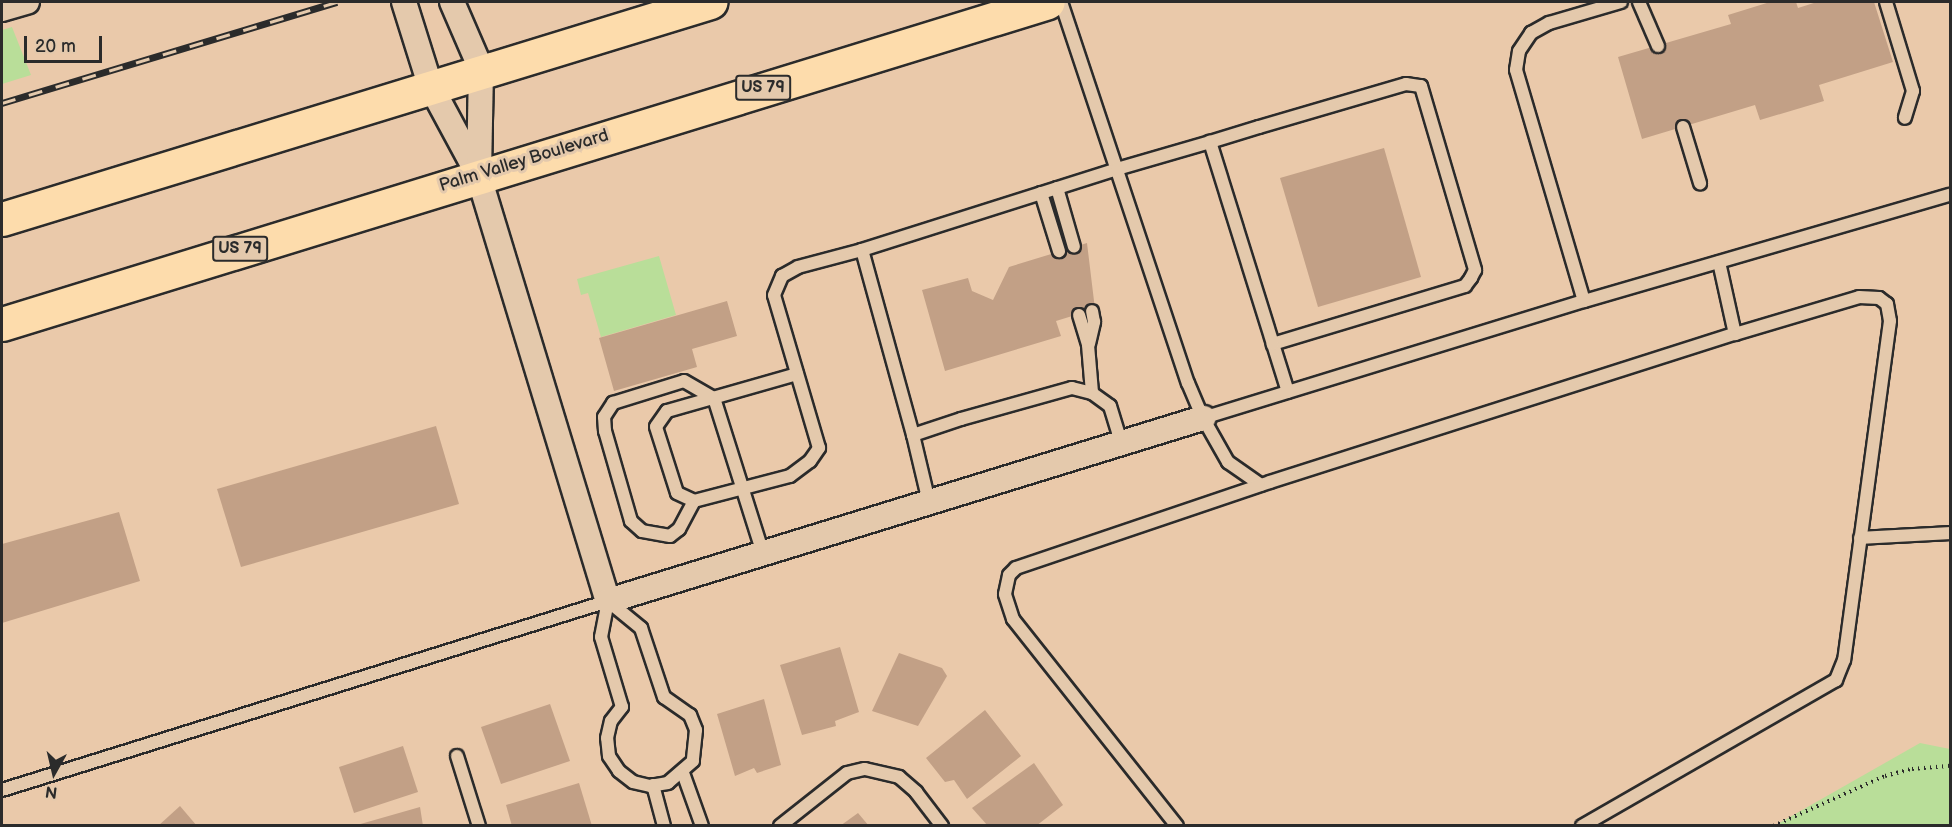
<!DOCTYPE html>
<html>
<head>
<meta charset="utf-8">
<style>
  body { margin:0 }
  #map { position:relative; width:1952px; height:827px; overflow:hidden; background:#eac9aa; font-family:"Balsamiq Sans",sans-serif }
  div>[style] { position:absolute }
  .green>* { inset:0; background:#b9de99 }
  .building>* { inset:0; background:#c2a086 }
  .path>* { height:4px; margin-top:-2px; transform-origin:0; background:repeating-linear-gradient(90deg,#2b2b2b 0 1.5px,transparent 0 6px) }
  .roads { filter:drop-shadow(2px 0 #2b2b2b) drop-shadow(-2px 0 #2b2b2b) drop-shadow(0 2px #2b2b2b) drop-shadow(0 -2px #2b2b2b) }
  .service>* { height:12px; margin:-6px; padding:0 6px; transform-origin:6px; border-radius:6px; background:#e4c9ac }
  .minor>* { height:24px; margin:-12px; padding:0 12px; transform-origin:12px; border-radius:12px; background:#e4c9ac }
  .trunk>* { height:33px; margin:-16.5px; padding:0 16.5px; transform-origin:16.5px; border-radius:16.5px; background:#fddcac }
  .rail>* { height:7px; margin-top:-3.5px; transform-origin:0; background:repeating-linear-gradient(90deg,#e4c9ac 0 14px,#2b2b2b 0 28px); box-sizing:border-box; border-block:2px solid #2b2b2b }
  span { translate:-50% -50%; white-space:nowrap; text-align:center; line-height:1.15; -webkit-text-stroke:6px #e4c9ac; paint-order:stroke }
  .shield-label span { padding:2px 4px; background:#e4c9ac; border:2px solid; border-radius:4px; -webkit-text-stroke-width:0 }
  .shield-label { font-size:16px; color:#2b2b2b; font-weight:700 }
  .street-label { font-size:18px; color:#2b2b2b }
  .frame { position:absolute; inset:0; border:3px solid #2b2b2b; pointer-events:none }
  .north { position:absolute; left:24px; top:743px; width:60px; height:60px; -webkit-text-stroke:4px #e4c9ac; paint-order:stroke; rotate:188deg; font-size:16px; font-weight:700; line-height:24px; text-align:center; color:#2b2b2b }
  .north::after { content:''; display:block; margin:auto; width:21px; height:27px; background:#2b2b2b; clip-path:polygon(50% 0,100% 100%,50% 72%,0 100%) }
  .scale { position:absolute; left:24px; top:36px; width:78px; height:27px; box-sizing:border-box; border:3px solid #2b2b2b; border-top:0; padding-left:8px; font-size:18px; line-height:21px; white-space:nowrap; color:#2b2b2b; -webkit-text-stroke:4px #e4c9ac; paint-order:stroke }
</style>
</head>
<body>
<div id="map">
  <div class="green">
    <i style="clip-path:polygon(12px 27px,31px 75px,2px 84px,2px 30px)"></i>
    <i style="clip-path:polygon(659px 256px,676px 315px,601px 337px,588px 293px,581px 295px,577px 279px)"></i>
    <i style="clip-path:polygon(1920px 743px,1950px 749px,1950px 825px,1776px 825px)"></i>
  </div>
  <div class="building">
    <i style="clip-path:polygon(1770px 2px,1796px 2px,1798px 8px,1817px 2px,1874px 2px,1893px 62px,1819px 85px,1824px 101px,1760px 120px,1755px 105px,1642px 139px,1618px 57px,1731px 24px,1728px 15px)"></i>
    <i style="clip-path:polygon(1384px 148px,1421px 277px,1318px 307px,1280px 178px)"></i>
    <i style="clip-path:polygon(1087px 243px,1095px 309px,1056px 321px,1061px 336px,945px 371px,922px 290px,968px 278px,972px 291px,993px 300px,1009px 267px)"></i>
    <i style="clip-path:polygon(727px 301px,737px 336px,692px 349px,697px 367px,614px 391px,599px 338px)"></i>
    <i style="clip-path:polygon(436px 426px,459px 504px,241px 567px,217px 489px)"></i>
    <i style="clip-path:polygon(119px 512px,140px 581px,2px 623px,2px 544px)"></i>
    <i style="clip-path:polygon(840px 647px,859px 712px,835px 721px,836px 726px,802px 735px,780px 665px)"></i>
    <i style="clip-path:polygon(899px 653px,942px 668px,947px 676px,918px 726px,872px 711px)"></i>
    <i style="clip-path:polygon(764px 699px,781px 765px,757px 773px,754px 768px,735px 776px,717px 714px)"></i>
    <i style="clip-path:polygon(550px 704px,570px 761px,501px 784px,481px 727px)"></i>
    <i style="clip-path:polygon(985px 710px,1021px 756px,967px 799px,954px 780px,945px 782px,926px 758px)"></i>
    <i style="clip-path:polygon(403px 746px,418px 792px,354px 813px,339px 767px)"></i>
    <i style="clip-path:polygon(1034px 763px,1063px 805px,1036px 826px,988px 826px,972px 808px)"></i>
    <i style="clip-path:polygon(579px 783px,592px 826px,512px 826px,506px 805px)"></i>
    <i style="clip-path:polygon(180px 806px,197px 826px,158px 826px)"></i>
    <i style="clip-path:polygon(420px 807px,423px 826px,358px 826px,357px 825px)"></i>
    <i style="clip-path:polygon(858px 813px,869px 826px,840px 826px)"></i>
  </div>
  <div class="path">
    <i style="left:1773px;top:826px;width:123px;rotate:-24.1deg"></i>
    <i style="left:1885px;top:776px;width:28px;rotate:-15deg"></i>
    <i style="left:1912px;top:769px;width:38px;rotate:-5deg"></i>
  </div>
  <div class="roads">
    <div class="service">
      <i style="left:1061px;top:2px;width:402px;rotate:71.6deg"></i>
      <i style="left:1188px;top:383px;width:38px;rotate:67deg"></i>
      <i style="left:1203px;top:418px;width:399px;rotate:-17.1deg"></i>
      <i style="left:1584px;top:301px;width:381px;rotate:-16.2deg"></i>
      <i style="left:1639px;top:2px;width:48px;rotate:66.6deg"></i>
      <i style="left:1886px;top:2px;width:93px;rotate:73.1deg"></i>
      <i style="left:1913px;top:91px;width:28px;rotate:107deg"></i>
      <i style="left:1683px;top:127px;width:59px;rotate:73.1deg"></i>
      <i style="left:1057px;top:188px;width:61px;rotate:73.9deg"></i>
      <i style="left:1041px;top:193px;width:61px;rotate:72.8deg"></i>
      <i style="left:1719px;top:262px;width:74px;rotate:77.5deg"></i>
      <i style="left:1584px;top:301px;width:241px;rotate:-106.4deg"></i>
      <i style="left:1516px;top:70px;width:19px;rotate:-81deg"></i>
      <i style="left:1519px;top:51px;width:22px;rotate:-56deg"></i>
      <i style="left:1531px;top:33px;width:21px;rotate:-29deg"></i>
      <i style="left:1549px;top:23px;width:75px;rotate:-16.3deg"></i>
      <i style="left:1079px;top:315px;width:31px;rotate:73deg"></i>
      <i style="left:1088px;top:345px;width:48px;rotate:85.2deg"></i>
      <i style="left:1089px;top:344px;width:23px;rotate:-77deg"></i>
      <i style="left:1094px;top:322px;width:11px;rotate:-100deg"></i>
      <i style="left:1273px;top:344px;width:50px;rotate:72.6deg"></i>
      <i style="left:797px;top:374px;width:135px;rotate:164.1deg"></i>
      <i style="left:667px;top:411px;width:19px;rotate:125deg"></i>
      <i style="left:656px;top:427px;width:69px;rotate:72.3deg"></i>
      <i style="left:677px;top:493px;width:19px;rotate:25deg"></i>
      <i style="left:694px;top:501px;width:99px;rotate:-14.6deg"></i>
      <i style="left:790px;top:476px;width:25px;rotate:-37deg"></i>
      <i style="left:810px;top:461px;width:16px;rotate:-55deg"></i>
      <i style="left:819px;top:448px;width:159px;rotate:-106.4deg"></i>
      <i style="left:774px;top:295px;width:21px;rotate:-67deg"></i>
      <i style="left:782px;top:276px;width:18px;rotate:-29deg"></i>
      <i style="left:798px;top:267px;width:66px;rotate:-14.9deg"></i>
      <i style="left:1203px;top:418px;width:51px;rotate:60.4deg"></i>
      <i style="left:1228px;top:462px;width:40px;rotate:34.9deg"></i>
      <i style="left:913px;top:435px;width:192px;rotate:-105.4deg"></i>
      <i style="left:862px;top:250px;width:268px;rotate:-17.6deg"></i>
      <i style="left:1117px;top:169px;width:97px;rotate:-16.2deg"></i>
      <i style="left:1210px;top:142px;width:51px;rotate:-17deg"></i>
      <i style="left:1259px;top:127px;width:153px;rotate:-16.3deg"></i>
      <i style="left:1406px;top:84px;width:15px;rotate:8deg"></i>
      <i style="left:1421px;top:86px;width:192px;rotate:73.6deg"></i>
      <i style="left:1475px;top:270px;width:9px;rotate:117deg"></i>
      <i style="left:1471px;top:278px;width:10px;rotate:127deg"></i>
      <i style="left:1465px;top:286px;width:201px;rotate:163.2deg"></i>
      <i style="left:1273px;top:344px;width:212px;rotate:-107.3deg"></i>
      <i style="left:694px;top:501px;width:32px;rotate:118deg"></i>
      <i style="left:679px;top:529px;width:11px;rotate:142deg"></i>
      <i style="left:670px;top:536px;width:28px;rotate:-170deg"></i>
      <i style="left:642px;top:531px;width:15px;rotate:-138deg"></i>
      <i style="left:631px;top:521px;width:94px;rotate:-106.1deg"></i>
      <i style="left:605px;top:431px;width:14px;rotate:-94deg"></i>
      <i style="left:604px;top:417px;width:17px;rotate:-57deg"></i>
      <i style="left:613px;top:403px;width:74px;rotate:-17.2deg"></i>
      <i style="left:684px;top:381px;width:34px;rotate:30deg"></i>
      <i style="left:714px;top:398px;width:163px;rotate:72.5deg"></i>
      <i style="left:929px;top:502px;width:69px;rotate:-103.4deg"></i>
      <i style="left:913px;top:435px;width:51px;rotate:-18.4deg"></i>
      <i style="left:961px;top:419px;width:115px;rotate:-15.6deg"></i>
      <i style="left:1072px;top:388px;width:21px;rotate:14deg"></i>
      <i style="left:1092px;top:393px;width:22px;rotate:36deg"></i>
      <i style="left:1110px;top:406px;width:39px;rotate:73deg"></i>
      <i style="left:1860px;top:538px;width:90px;rotate:-3.2deg"></i>
      <i style="left:608px;top:601px;width:43px;rotate:39.3deg"></i>
      <i style="left:641px;top:628px;width:73px;rotate:71.6deg"></i>
      <i style="left:664px;top:697px;width:32px;rotate:35deg"></i>
      <i style="left:690px;top:715px;width:16px;rotate:68deg"></i>
      <i style="left:696px;top:730px;width:31px;rotate:96deg"></i>
      <i style="left:693px;top:761px;width:33px;rotate:139deg"></i>
      <i style="left:668px;top:783px;width:18px;rotate:171deg"></i>
      <i style="left:650px;top:786px;width:17px;rotate:-167deg"></i>
      <i style="left:633px;top:782px;width:18px;rotate:-142deg"></i>
      <i style="left:619px;top:771px;width:18px;rotate:-124deg"></i>
      <i style="left:609px;top:756px;width:18px;rotate:-96deg"></i>
      <i style="left:607px;top:738px;width:17px;rotate:-77deg"></i>
      <i style="left:611px;top:721px;width:18px;rotate:-52deg"></i>
      <i style="left:622px;top:707px;width:73px;rotate:-106.7deg"></i>
      <i style="left:601px;top:637px;width:37px;rotate:-79deg"></i>
      <i style="left:457px;top:756px;width:73px;rotate:72.6deg"></i>
      <i style="left:683px;top:773px;width:56px;rotate:70.3deg"></i>
      <i style="left:653px;top:785px;width:42px;rotate:75deg"></i>
      <i style="left:2px;top:790px;width:635px;rotate:-17.32deg"></i>
      <i style="left:780px;top:826px;width:85px;rotate:-38.3deg"></i>
      <i style="left:847px;top:773px;width:18px;rotate:-13deg"></i>
      <i style="left:865px;top:769px;width:35px;rotate:13deg"></i>
      <i style="left:899px;top:777px;width:23px;rotate:41deg"></i>
      <i style="left:916px;top:792px;width:43px;rotate:52.6deg"></i>
      <i style="left:1177px;top:826px;width:264px;rotate:-128.4deg"></i>
      <i style="left:1013px;top:619px;width:26px;rotate:-108deg"></i>
      <i style="left:1005px;top:594px;width:19px;rotate:-78deg"></i>
      <i style="left:1009px;top:575px;width:10px;rotate:-45deg"></i>
      <i style="left:1016px;top:568px;width:268px;rotate:-18.7deg"></i>
      <i style="left:1270px;top:482px;width:488px;rotate:-17.7deg"></i>
      <i style="left:1735px;top:334px;width:129px;rotate:-16.6deg"></i>
      <i style="left:1859px;top:297px;width:20px;rotate:3deg"></i>
      <i style="left:1879px;top:298px;width:10px;rotate:37deg"></i>
      <i style="left:1887px;top:304px;width:17px;rotate:80deg"></i>
      <i style="left:1890px;top:321px;width:342px;rotate:97.7deg"></i>
      <i style="left:1844px;top:660px;width:22px;rotate:112deg"></i>
      <i style="left:1836px;top:680px;width:293px;rotate:150.1deg"></i>
    </div>
    <div class="minor">
      <i style="left:404px;top:2px;width:87px;rotate:72.6deg"></i>
      <i style="left:430px;top:85px;width:101px;rotate:61.7deg"></i>
      <i style="left:478px;top:174px;width:446px;rotate:73.1deg"></i>
      <i style="left:608px;top:601px;width:623px;rotate:-17.1deg"></i>
      <i style="left:452px;top:2px;width:73px;rotate:66.6deg"></i>
      <i style="left:481px;top:69px;width:103px;rotate:91.1deg"></i>
      <i style="left:2px;top:9px;width:26px;rotate:-16deg"></i>
    </div>
    <div class="trunk">
      <i style="left:2px;top:219px;width:741px;rotate:-17.04deg"></i>
      <i style="left:2px;top:324px;width:1094px;rotate:-17.11deg"></i>
    </div>
  </div>
  <div class="rail">
    <i style="left:2px;top:103px;width:350px;rotate:-16.8deg"></i>
  </div>
  <div class="shield-label">
    <span style="left:763px;top:88px">US 79</span>
    <span style="left:240px;top:249px">US 79</span>
  </div>
  <div class="street-label">
    <span style="left:524px;top:161px;rotate:-17deg">Palm Valley Boulevard</span>
  </div>
  <div class="frame"></div>
  <div class="north">N</div>
  <div class="scale">20 m</div>
</div>
</body>
</html>
